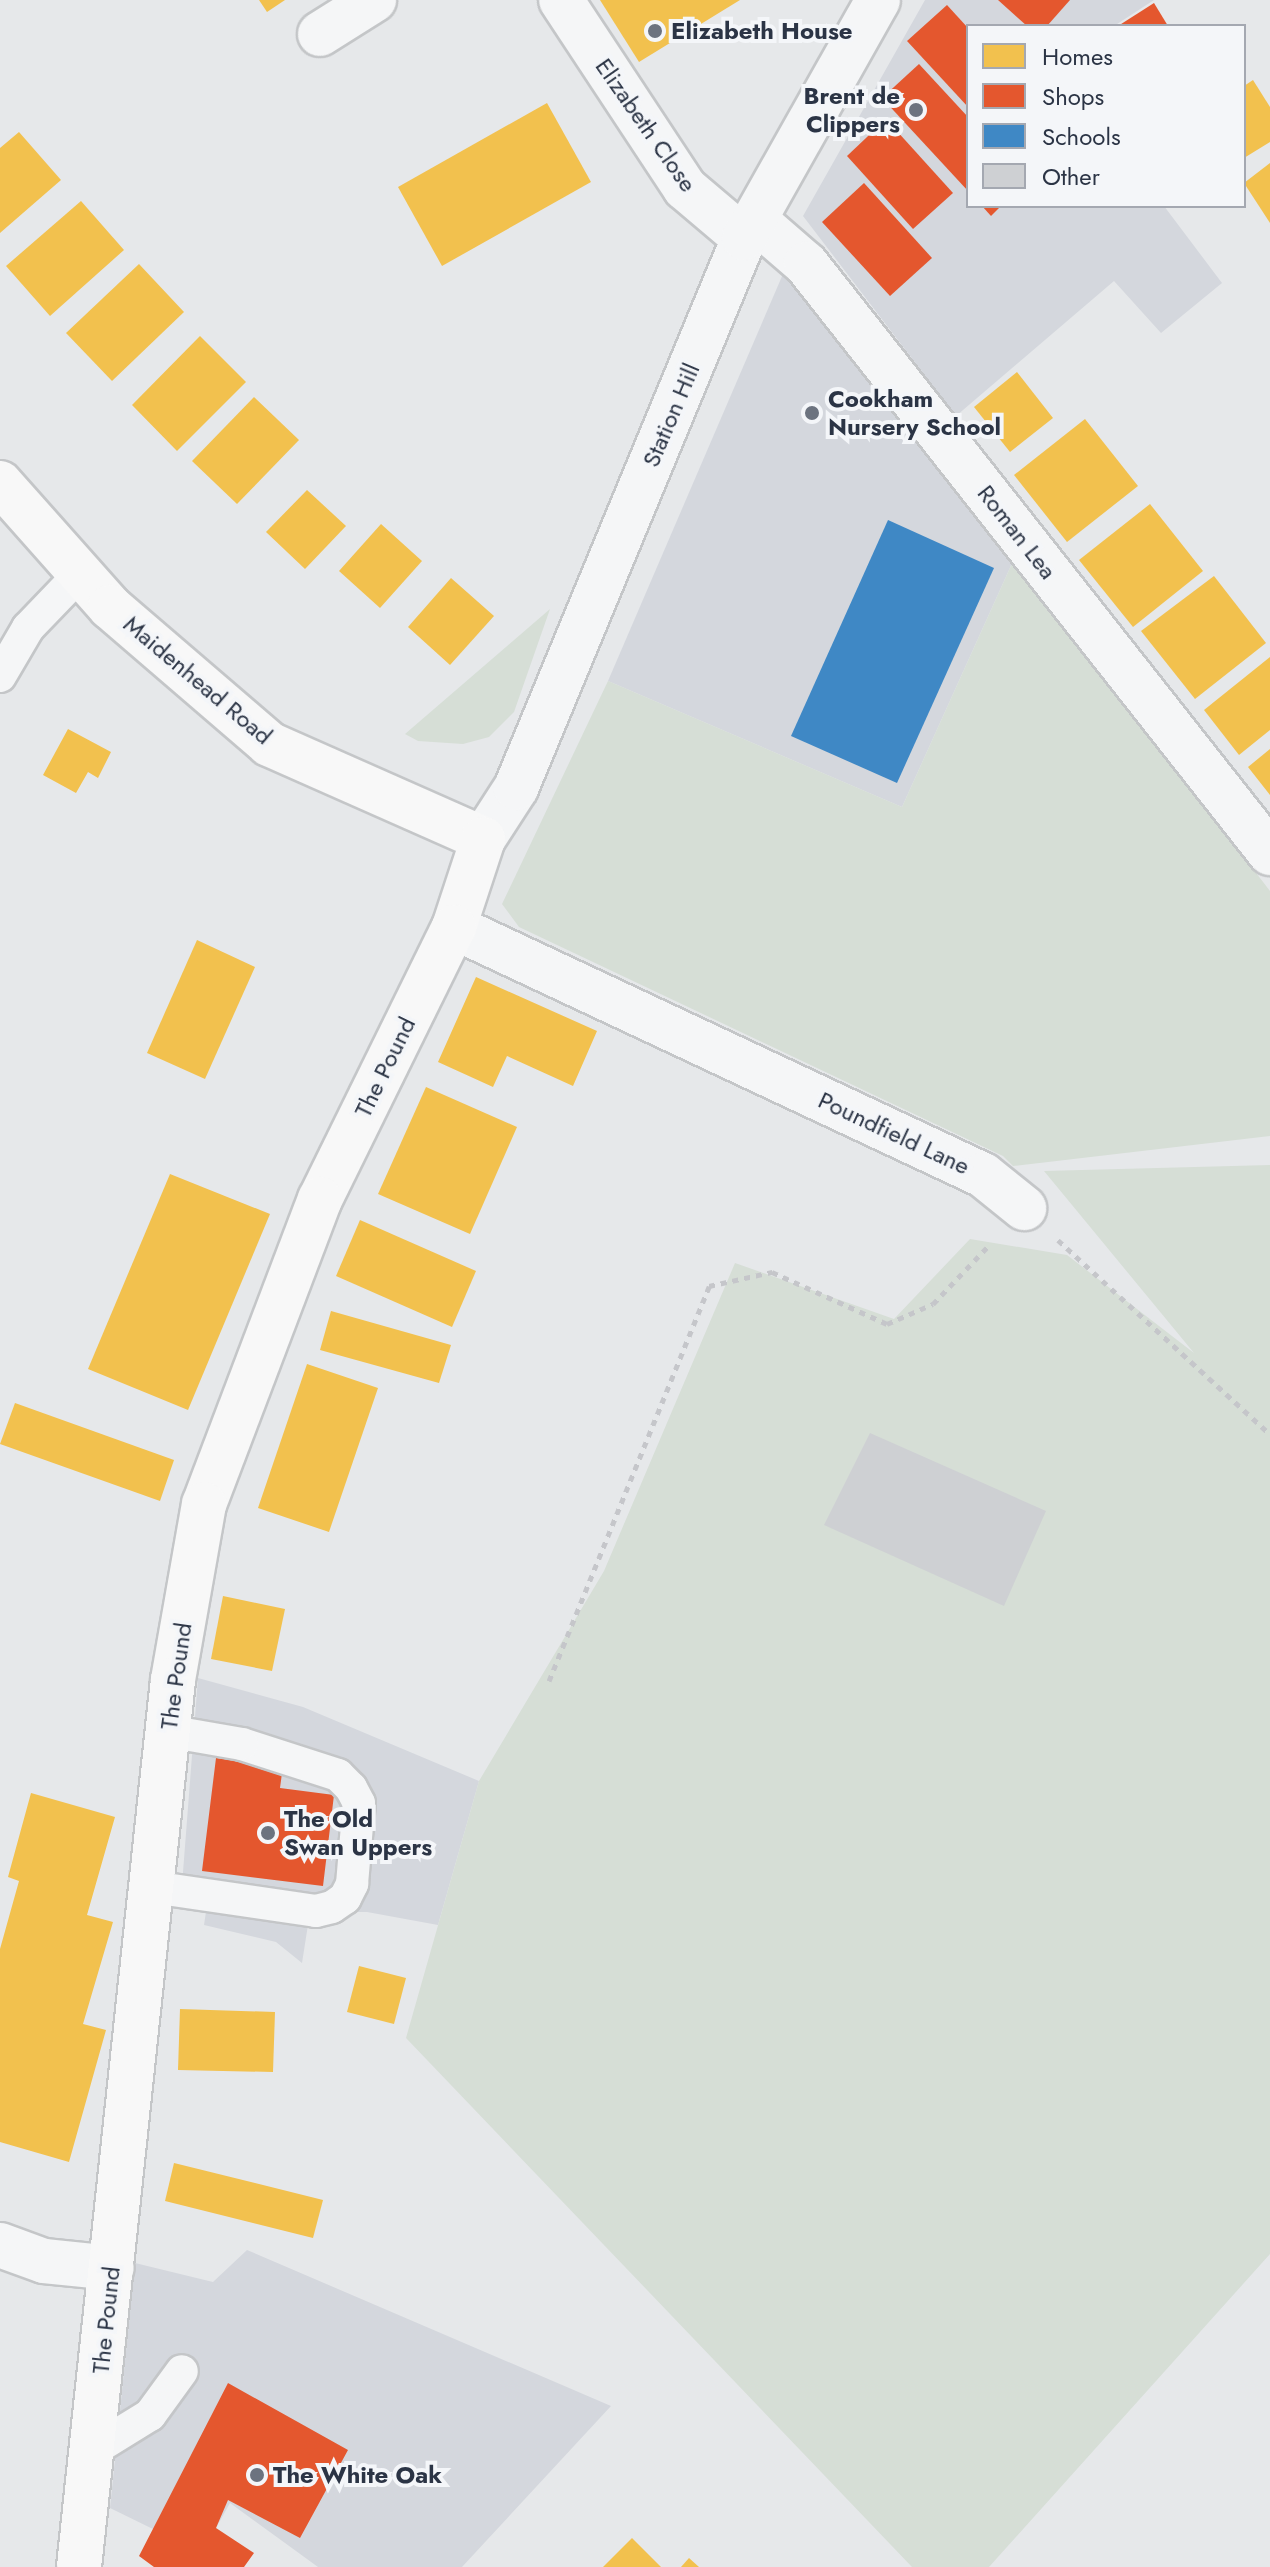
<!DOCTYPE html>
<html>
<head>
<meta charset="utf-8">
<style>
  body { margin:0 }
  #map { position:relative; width:1270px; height:2567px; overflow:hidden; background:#e6e8ea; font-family:Jost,sans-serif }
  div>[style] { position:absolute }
  .built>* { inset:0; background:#d4d7dd }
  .green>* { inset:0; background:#d6ded6 }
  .homes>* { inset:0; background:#f2c14e }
  .shops>* { inset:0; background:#e4572e }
  .schools>* { inset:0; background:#3f88c5 }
  .building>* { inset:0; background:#ced0d3 }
  .path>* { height:5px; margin-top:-2.5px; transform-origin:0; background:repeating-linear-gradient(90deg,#c5c6ca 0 6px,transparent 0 12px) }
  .roads { filter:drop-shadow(2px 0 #c4c6c8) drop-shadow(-2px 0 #c4c6c8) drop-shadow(0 2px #c4c6c8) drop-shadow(0 -2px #c4c6c8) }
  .service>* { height:32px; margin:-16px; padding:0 16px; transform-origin:16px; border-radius:16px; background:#f5f6f7 }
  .minor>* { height:44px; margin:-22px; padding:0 22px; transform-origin:22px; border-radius:22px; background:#f5f6f7 }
  .tertiary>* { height:44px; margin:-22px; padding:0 22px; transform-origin:22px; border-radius:22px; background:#f5f6f7 }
  .secondary>* { height:44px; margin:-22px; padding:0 22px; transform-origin:22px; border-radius:22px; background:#f8f8f8 }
  .dots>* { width:22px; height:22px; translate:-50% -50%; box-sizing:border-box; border:4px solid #f4f6f9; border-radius:50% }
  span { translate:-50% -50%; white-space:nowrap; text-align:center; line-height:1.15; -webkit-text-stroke:8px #f4f6f9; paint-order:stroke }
  .poi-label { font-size:24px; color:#2b3445; font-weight:700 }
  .left { translate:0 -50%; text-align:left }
  .right { translate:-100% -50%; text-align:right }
  .street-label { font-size:24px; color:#2b3445 }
  .legend { position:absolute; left:966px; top:24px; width:280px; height:184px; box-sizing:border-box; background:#f4f6f9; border:2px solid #a4a8b1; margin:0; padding:10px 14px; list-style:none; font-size:24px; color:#2b3445 }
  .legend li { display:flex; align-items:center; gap:16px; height:40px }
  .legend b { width:40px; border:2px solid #a4a8b1 }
</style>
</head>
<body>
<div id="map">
  <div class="built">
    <i style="clip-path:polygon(925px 0,1154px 0,1114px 26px,968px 26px,968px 206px,1164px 206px,1222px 283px,1161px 333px,1114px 281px,956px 416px,803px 216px)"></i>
    <i style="clip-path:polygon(786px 267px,1014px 559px,902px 807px,608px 681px)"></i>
    <i style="clip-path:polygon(198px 1678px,303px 1707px,479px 1781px,438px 1925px,367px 1912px,310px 1912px,302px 1963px,276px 1942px,204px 1925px,207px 1905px,181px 1898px)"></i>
    <i style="clip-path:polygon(247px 2250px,611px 2406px,462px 2567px,318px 2567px,230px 2503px,202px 2553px,110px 2508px,135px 2263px,213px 2282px)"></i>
  </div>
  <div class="green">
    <i style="clip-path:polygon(1014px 559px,1270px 891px,1270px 1136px,1013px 1166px,1003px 1156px,519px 927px,502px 904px,608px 681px,902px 807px)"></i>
    <i style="clip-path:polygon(550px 609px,514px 712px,489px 737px,463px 744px,418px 741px,405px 734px)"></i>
    <i style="clip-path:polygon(1270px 1165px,1270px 2254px,989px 2567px,912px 2567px,406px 2038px,479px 1781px,604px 1571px,735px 1263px,894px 1319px,970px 1239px,1067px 1255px,1194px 1353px,1044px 1171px)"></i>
  </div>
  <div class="homes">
    <i style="clip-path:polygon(259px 0,285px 0,267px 12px)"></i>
    <i style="clip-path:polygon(600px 0,740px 0,639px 62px)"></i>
    <i style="clip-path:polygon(1253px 80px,1270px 107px,1270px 142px,1244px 158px,1244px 86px)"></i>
    <i style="clip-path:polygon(547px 103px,591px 182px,442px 266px,398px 187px)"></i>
    <i style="clip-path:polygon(19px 132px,61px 180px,0 233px,0 148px)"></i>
    <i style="clip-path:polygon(1270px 163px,1270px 223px,1244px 183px)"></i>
    <i style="clip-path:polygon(81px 201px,124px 250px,50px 316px,6px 266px)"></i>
    <i style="clip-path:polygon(139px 264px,184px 312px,112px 381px,66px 333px)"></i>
    <i style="clip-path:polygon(200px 336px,246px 382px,177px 451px,132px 405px)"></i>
    <i style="clip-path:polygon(1017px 372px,1053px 418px,1010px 452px,974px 407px)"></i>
    <i style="clip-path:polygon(254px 397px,299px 440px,237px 504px,192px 461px)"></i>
    <i style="clip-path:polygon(1085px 419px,1138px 486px,1067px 542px,1014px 475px)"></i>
    <i style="clip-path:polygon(307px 490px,346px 526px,305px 569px,266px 532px)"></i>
    <i style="clip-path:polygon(1150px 504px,1203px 571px,1133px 627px,1079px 560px)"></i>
    <i style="clip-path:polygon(381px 524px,422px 561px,380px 608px,339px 571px)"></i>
    <i style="clip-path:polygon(1214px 576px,1266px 643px,1195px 699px,1141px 631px)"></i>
    <i style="clip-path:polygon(451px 578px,494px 616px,450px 665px,408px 627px)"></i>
    <i style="clip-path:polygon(1270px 657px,1270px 730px,1239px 755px,1204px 710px)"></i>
    <i style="clip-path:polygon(68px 729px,111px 752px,98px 778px,88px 772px,76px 793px,43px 775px)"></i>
    <i style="clip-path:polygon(1270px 749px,1270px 795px,1248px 767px)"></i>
    <i style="clip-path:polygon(197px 940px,255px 967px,205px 1079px,147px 1053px)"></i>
    <i style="clip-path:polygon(476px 977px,597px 1031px,573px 1086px,507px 1056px,493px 1087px,438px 1062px)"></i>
    <i style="clip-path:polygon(426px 1087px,517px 1127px,470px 1234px,378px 1194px)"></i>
    <i style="clip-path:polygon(170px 1174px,270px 1214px,188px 1410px,88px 1369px)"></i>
    <i style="clip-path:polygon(360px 1220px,476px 1271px,452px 1327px,336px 1276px)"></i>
    <i style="clip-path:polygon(331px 1311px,451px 1345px,439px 1383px,320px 1350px)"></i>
    <i style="clip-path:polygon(307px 1364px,378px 1388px,329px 1532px,258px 1508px)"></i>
    <i style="clip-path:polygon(15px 1403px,174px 1460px,160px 1501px,0 1444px)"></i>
    <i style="clip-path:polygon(223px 1596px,285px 1609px,272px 1671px,211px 1659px)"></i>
    <i style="clip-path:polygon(31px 1793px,115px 1817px,87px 1915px,113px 1922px,83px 2024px,106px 2030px,69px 2162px,0 2142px,0 1949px,19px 1881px,8px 1877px)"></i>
    <i style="clip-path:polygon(359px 1966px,406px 1978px,394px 2024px,347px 2012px)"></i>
    <i style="clip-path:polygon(180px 2009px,275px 2012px,273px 2072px,178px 2070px)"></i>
    <i style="clip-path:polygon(174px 2163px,323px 2200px,313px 2238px,165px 2201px)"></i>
    <i style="clip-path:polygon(632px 2538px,661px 2567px,603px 2567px)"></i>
    <i style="clip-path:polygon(689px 2558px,699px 2567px,681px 2567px)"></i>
  </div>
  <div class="shops">
    <i style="clip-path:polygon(998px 0,1070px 0,1047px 26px,1027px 26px)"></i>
    <i style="clip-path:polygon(1154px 3px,1168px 26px,1118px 26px)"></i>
    <i style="clip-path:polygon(947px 5px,968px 28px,968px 107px,907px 41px)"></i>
    <i style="clip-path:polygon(919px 64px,968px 117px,968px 191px,882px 98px)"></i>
    <i style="clip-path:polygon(886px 119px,953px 193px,913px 229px,847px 156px)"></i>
    <i style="clip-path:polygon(864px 183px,932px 258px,890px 296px,822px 222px)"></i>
    <i style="clip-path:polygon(982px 206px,1001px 206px,991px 216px)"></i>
    <i style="clip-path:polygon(216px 1758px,283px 1766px,280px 1788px,334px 1795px,323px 1886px,202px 1871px)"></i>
    <i style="clip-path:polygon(228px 2383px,348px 2450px,300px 2538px,228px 2500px,216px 2528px,254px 2553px,244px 2567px,154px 2567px,139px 2556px)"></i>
  </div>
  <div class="schools">
    <i style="clip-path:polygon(888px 520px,994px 568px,897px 783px,791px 736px)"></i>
  </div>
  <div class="building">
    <i style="clip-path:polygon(870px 1433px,1046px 1511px,1004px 1606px,824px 1525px)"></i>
  </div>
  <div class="path">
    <i style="left:1058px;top:1240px;width:287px;rotate:42.5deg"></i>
    <i style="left:549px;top:1681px;width:426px;rotate:-67.9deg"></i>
    <i style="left:709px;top:1286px;width:65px;rotate:-12.5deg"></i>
    <i style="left:772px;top:1272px;width:126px;rotate:24.3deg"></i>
    <i style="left:887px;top:1324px;width:50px;rotate:-23.5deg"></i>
    <i style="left:933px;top:1304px;width:84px;rotate:-46.4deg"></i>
  </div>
  <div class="roads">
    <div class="service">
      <i style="left:0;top:676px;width:56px;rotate:-59.7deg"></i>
      <i style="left:28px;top:628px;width:74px;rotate:-46.1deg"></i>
      <i style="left:152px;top:1887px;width:166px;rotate:8.3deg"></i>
      <i style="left:316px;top:1911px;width:16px;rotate:-14deg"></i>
      <i style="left:332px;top:1907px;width:16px;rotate:-35deg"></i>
      <i style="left:345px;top:1898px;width:16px;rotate:-63deg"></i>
      <i style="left:352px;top:1884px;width:81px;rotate:-85.1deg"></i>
      <i style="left:359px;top:1803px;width:17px;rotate:-118deg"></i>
      <i style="left:351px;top:1788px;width:18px;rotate:-135deg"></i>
      <i style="left:338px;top:1775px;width:101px;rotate:-162.1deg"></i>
      <i style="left:242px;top:1744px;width:76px;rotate:-170.2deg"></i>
      <i style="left:93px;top:2450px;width:67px;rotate:-31.6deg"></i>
      <i style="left:150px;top:2415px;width:54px;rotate:-54deg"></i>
    </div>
    <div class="minor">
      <i style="left:561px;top:0;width:225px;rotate:56.6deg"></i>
      <i style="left:685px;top:188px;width:77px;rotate:40.3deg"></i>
      <i style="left:320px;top:34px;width:64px;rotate:-32.2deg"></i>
      <i style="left:755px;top:220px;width:67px;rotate:40.8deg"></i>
      <i style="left:806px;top:264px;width:750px;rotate:51.77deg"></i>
      <i style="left:454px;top:927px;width:584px;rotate:25.12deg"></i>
      <i style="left:983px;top:1175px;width:53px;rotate:38.8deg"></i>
      <i style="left:0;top:2245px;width:47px;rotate:20deg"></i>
      <i style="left:44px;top:2261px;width:68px;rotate:5.9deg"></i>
    </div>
    <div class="tertiary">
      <i style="left:483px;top:839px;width:61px;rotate:-57.1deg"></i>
      <i style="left:516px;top:788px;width:595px;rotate:-67.48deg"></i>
      <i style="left:744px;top:238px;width:273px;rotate:-60.6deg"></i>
    </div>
    <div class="secondary">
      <i style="left:0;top:483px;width:166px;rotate:48.4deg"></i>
      <i style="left:110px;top:607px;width:210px;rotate:40.7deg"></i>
      <i style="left:269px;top:744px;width:234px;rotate:23.9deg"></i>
      <i style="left:483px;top:839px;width:93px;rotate:108.2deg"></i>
      <i style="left:454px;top:927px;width:303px;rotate:116.2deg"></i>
      <i style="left:320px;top:1199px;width:326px;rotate:110.8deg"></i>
      <i style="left:204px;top:1504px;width:179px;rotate:100deg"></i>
      <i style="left:173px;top:1680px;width:892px;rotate:96.05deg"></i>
    </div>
  </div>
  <div class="dots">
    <i style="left:655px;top:31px;background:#6c737f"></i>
    <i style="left:916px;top:110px;background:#6c737f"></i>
    <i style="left:812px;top:413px;background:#6c737f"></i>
    <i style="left:268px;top:1833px;background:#6c737f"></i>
    <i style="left:257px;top:2475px;background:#6c737f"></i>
  </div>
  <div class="poi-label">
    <span class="left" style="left:671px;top:31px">Elizabeth House</span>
    <span class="right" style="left:900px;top:110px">Brent de<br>Clippers</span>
    <span class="left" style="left:828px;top:413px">Cookham<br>Nursery School</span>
    <span class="left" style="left:284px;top:1833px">The Old<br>Swan Uppers</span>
    <span class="left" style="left:273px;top:2475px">The White Oak</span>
  </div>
  <div class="street-label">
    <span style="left:646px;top:125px;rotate:55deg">Elizabeth Close</span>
    <span style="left:671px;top:415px;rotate:-67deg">Station Hill</span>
    <span style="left:1017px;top:532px;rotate:52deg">Roman Lea</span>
    <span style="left:198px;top:680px;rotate:40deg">Maidenhead Road</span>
    <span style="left:385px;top:1067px;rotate:-64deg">The Pound</span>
    <span style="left:894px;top:1133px;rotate:25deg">Poundfield Lane</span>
    <span style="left:176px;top:1676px;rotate:-82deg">The Pound</span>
    <span style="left:106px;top:2320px;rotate:-84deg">The Pound</span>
  </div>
  <ul class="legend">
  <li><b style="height:22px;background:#f2c14e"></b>Homes</li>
  <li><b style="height:22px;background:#e4572e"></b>Shops</li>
  <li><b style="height:22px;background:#3f88c5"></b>Schools</li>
  <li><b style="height:22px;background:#ced0d3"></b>Other</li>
  </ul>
</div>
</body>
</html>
